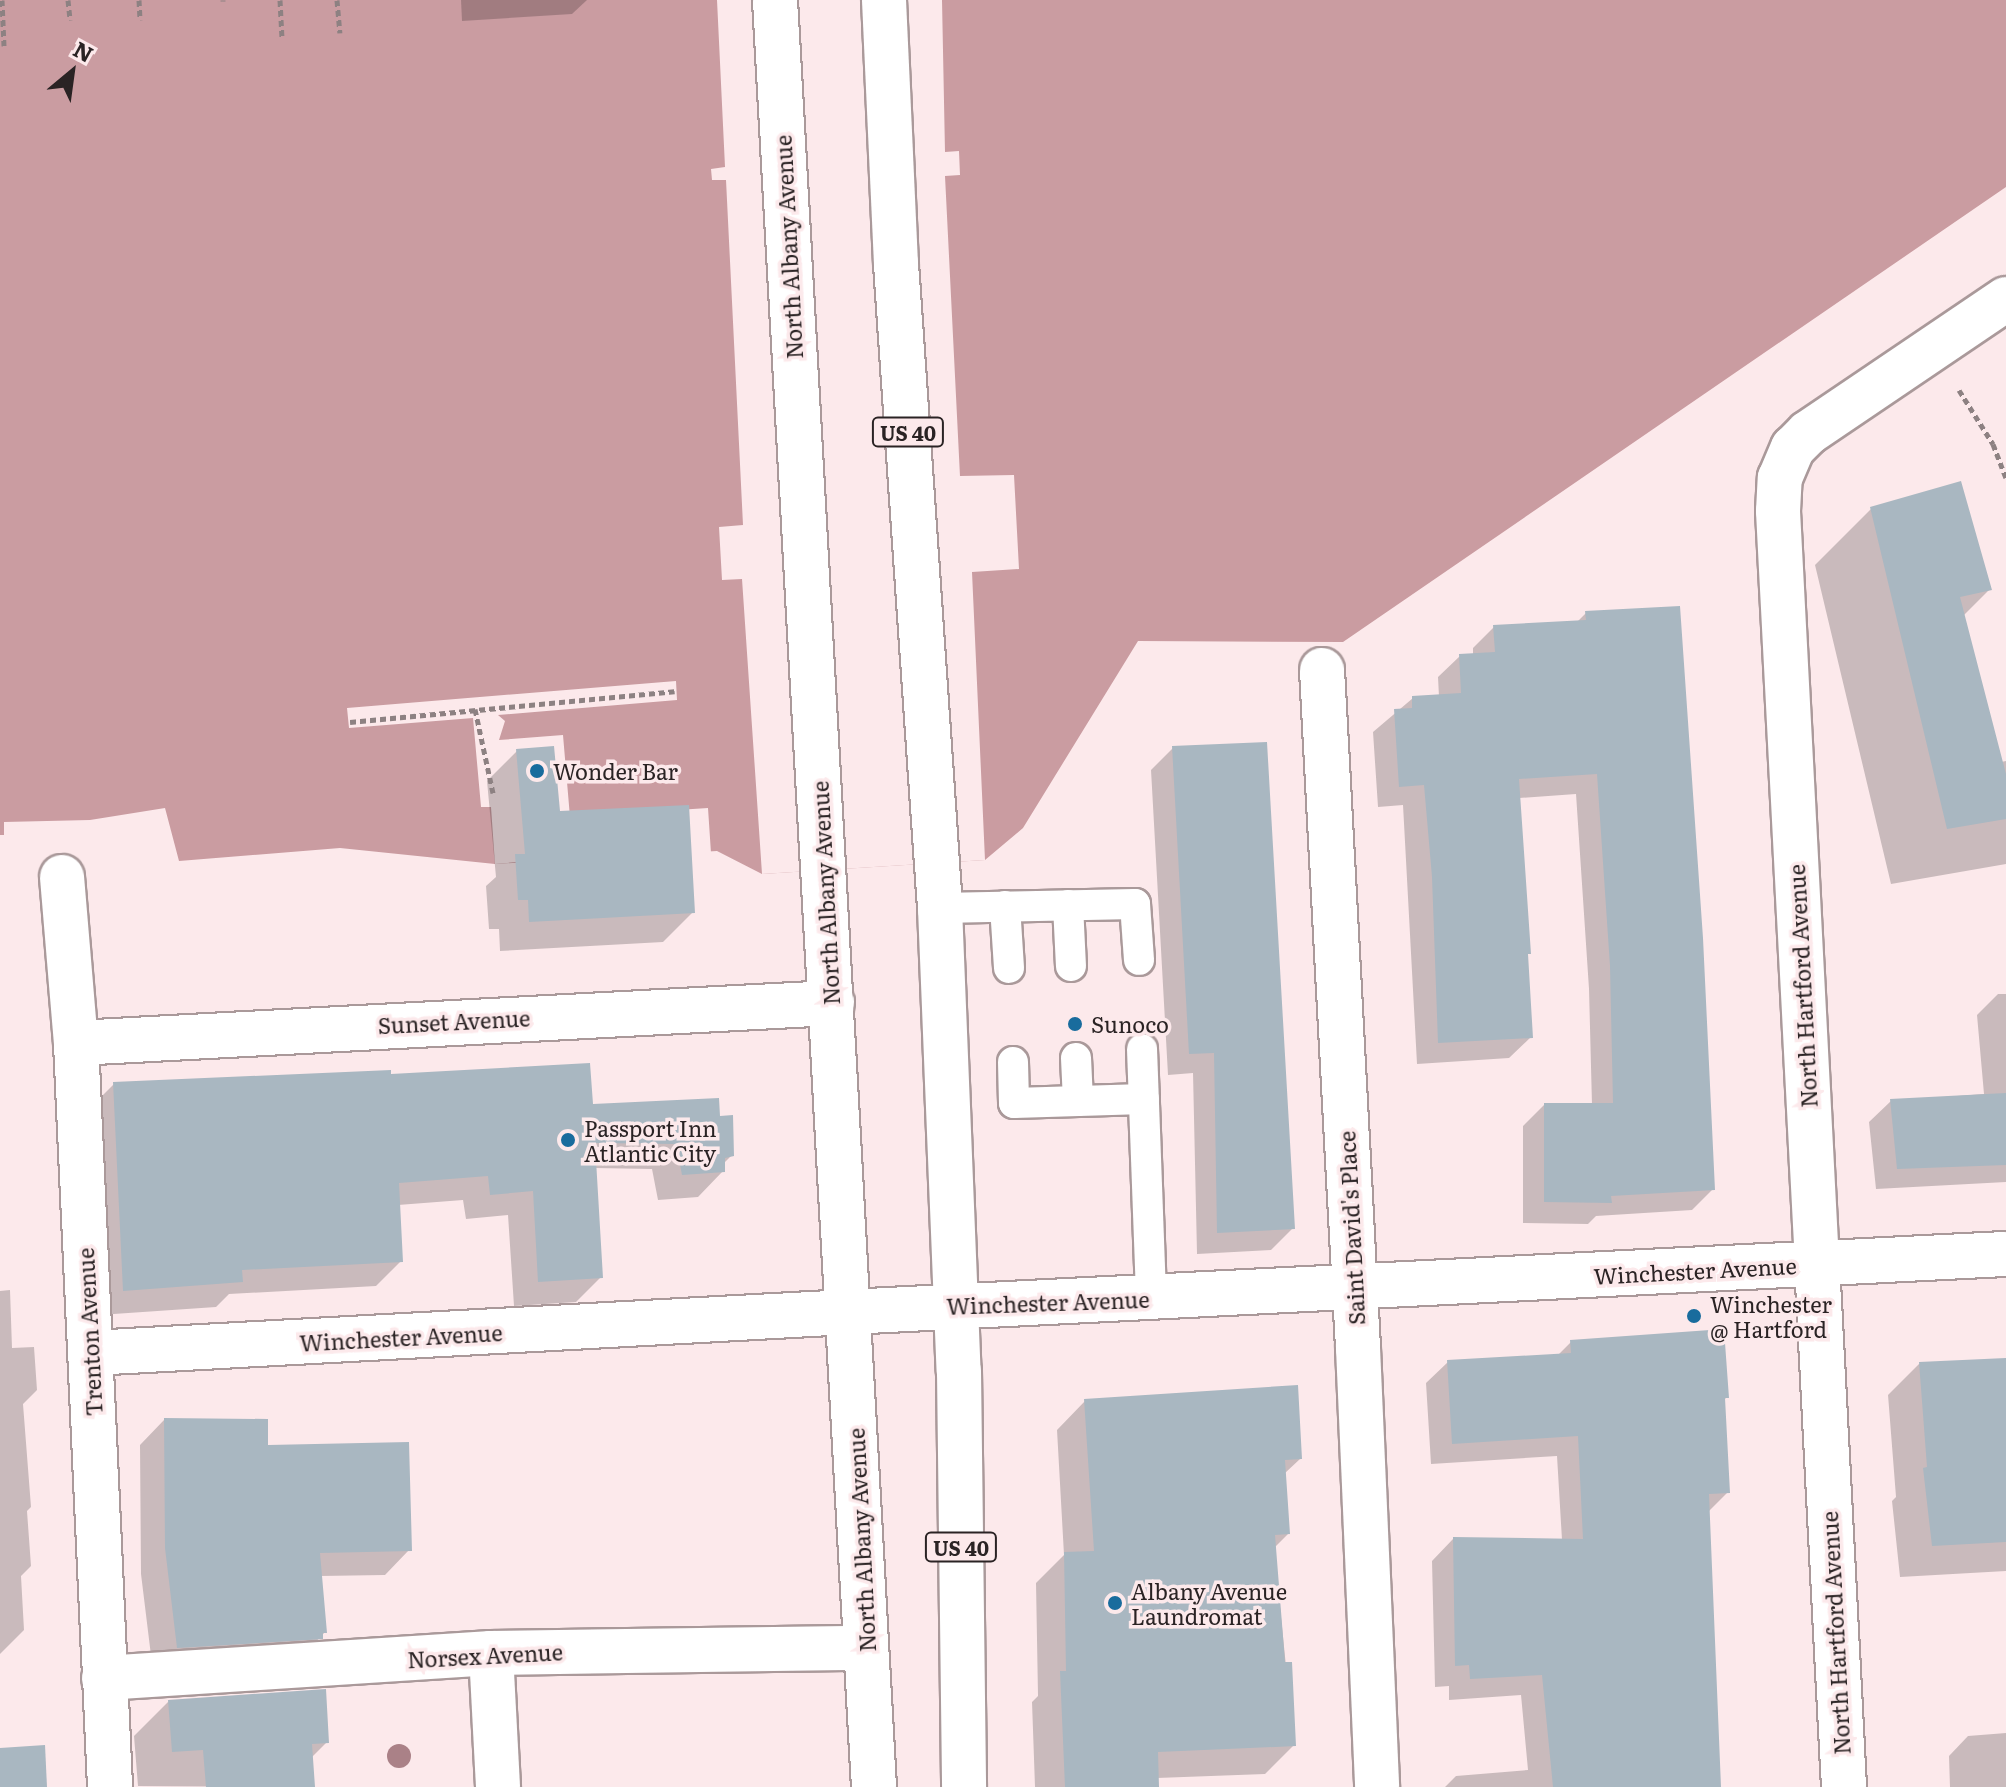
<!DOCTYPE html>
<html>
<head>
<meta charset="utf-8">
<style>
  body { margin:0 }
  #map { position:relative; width:2006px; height:1787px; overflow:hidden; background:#fce9eb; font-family:Literata,serif }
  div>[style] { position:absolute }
  .water>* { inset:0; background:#ca9ca1 }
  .pier>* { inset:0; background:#fce9eb }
  .shadow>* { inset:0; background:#0003 }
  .building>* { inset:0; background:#a9b7c1 }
  .path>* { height:5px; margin-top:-2.5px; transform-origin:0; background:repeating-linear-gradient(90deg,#8d8182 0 6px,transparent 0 10px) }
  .roads { filter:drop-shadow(2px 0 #aa999a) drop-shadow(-2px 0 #aa999a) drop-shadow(0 2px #aa999a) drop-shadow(0 -2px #aa999a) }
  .lane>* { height:30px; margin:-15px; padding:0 15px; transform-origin:15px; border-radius:15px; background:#fff }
  .street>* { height:44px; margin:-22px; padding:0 22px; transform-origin:22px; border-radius:22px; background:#fff }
  .secondary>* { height:44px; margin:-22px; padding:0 22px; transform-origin:22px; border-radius:22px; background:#fff }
  .highway>* { height:44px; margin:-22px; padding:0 22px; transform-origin:22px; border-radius:22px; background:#fff }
  .trees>* { width:24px; height:24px; margin:-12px; border-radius:50%; background:#aa8187 }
  .dots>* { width:22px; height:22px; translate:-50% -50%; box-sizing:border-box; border:4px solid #fce9eb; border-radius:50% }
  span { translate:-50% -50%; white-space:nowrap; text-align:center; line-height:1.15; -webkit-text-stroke:7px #fce9eb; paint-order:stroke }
  .shield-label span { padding:2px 6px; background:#fce9eb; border:2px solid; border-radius:6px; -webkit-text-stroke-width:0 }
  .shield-label { font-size:20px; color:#2a2324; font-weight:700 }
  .street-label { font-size:22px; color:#2a2324 }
  .poi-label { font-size:22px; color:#2a2324 }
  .left { translate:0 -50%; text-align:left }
  .north { position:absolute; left:32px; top:32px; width:80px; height:80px; -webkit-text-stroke:6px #fce9eb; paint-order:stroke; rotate:29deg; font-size:22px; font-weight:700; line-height:32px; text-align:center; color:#2a2324 }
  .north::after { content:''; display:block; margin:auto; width:28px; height:36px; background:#2a2324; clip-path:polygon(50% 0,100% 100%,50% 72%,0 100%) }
</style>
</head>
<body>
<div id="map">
  <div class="water">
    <i style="clip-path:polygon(0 0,2006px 0,2006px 187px,1343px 642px,1138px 641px,1023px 828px,985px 860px,762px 874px,717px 851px,495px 864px,340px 848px,179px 861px,165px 808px,90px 820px,4px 822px,4px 835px,0 835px)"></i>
  </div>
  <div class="pier">
    <i style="clip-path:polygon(717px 0,942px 0,945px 152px,959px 151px,960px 175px,945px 176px,960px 476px,1014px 475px,1019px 569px,972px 572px,985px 860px,762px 874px,742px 579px,722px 580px,719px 527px,743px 525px,726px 180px,712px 180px,711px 169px,725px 167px)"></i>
    <i style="clip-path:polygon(676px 681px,677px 700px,498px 715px,505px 721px,499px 740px,563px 735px,570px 817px,708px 808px,711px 853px,584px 856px,495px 864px,491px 807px,481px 807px,473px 718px,349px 728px,347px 708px)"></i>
  </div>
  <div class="shadow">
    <i style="clip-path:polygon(461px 0,587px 0,572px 14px,462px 21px)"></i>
    <i style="clip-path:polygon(1871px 509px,1989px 590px,1963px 616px,2001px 762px,2006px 761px,2006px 864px,1891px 884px,1815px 565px)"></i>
    <i style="clip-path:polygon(1586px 613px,1713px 1189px,1692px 1210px,1596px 1216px,1588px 1224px,1523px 1223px,1523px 1126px,1544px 1105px,1592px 1105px,1589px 989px,1576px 794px,1519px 798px,1531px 1037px,1509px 1058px,1417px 1064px,1403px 805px,1378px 807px,1373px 732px,1413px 698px,1439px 697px,1438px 677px,1460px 656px,1473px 655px,1473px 648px,1494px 627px,1577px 622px)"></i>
    <i style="clip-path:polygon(1173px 748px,1293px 1228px,1271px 1250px,1197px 1254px,1193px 1073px,1168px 1075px,1151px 770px)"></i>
    <i style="clip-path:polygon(517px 751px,558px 813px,693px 912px,663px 942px,500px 951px,499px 929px,489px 929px,486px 886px,496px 877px,487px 781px)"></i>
    <i style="clip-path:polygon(1998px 994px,2006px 994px,2006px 1182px,1876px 1189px,1869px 1122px,1891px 1101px,1984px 1094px,1977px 1015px)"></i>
    <i style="clip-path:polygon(389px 1076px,591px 1106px,718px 1118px,732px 1155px,723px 1164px,723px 1171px,698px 1197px,658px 1200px,652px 1169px,595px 1168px,601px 1277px,576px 1302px,514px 1306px,508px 1215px,466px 1219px,463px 1200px,398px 1205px,401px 1261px,376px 1286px,229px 1294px,216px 1307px,99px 1315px,89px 1109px,114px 1084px)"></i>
    <i style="clip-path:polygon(10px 1290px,12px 1348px,34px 1347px,37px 1390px,23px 1404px,31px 1507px,27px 1511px,31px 1566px,21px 1576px,24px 1630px,0 1654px,0 1291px)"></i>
    <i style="clip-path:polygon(1571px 1342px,1727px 1397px,1723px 1401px,1728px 1492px,1708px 1512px,1719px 1787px,1445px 1787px,1456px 1776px,1528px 1770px,1521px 1695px,1449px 1700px,1449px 1686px,1435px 1687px,1432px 1561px,1453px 1539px,1562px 1540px,1557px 1456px,1431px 1464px,1426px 1383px,1448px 1362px,1557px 1356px)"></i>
    <i style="clip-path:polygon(2006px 1360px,2006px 1571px,1900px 1577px,1892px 1501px,1896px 1497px,1888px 1395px,1919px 1364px)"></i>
    <i style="clip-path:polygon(1085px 1401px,1300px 1459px,1284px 1474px,1288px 1534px,1274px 1548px,1294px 1745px,1265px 1774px,1157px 1778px,1157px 1787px,1035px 1787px,1032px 1702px,1038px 1696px,1036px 1583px,1064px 1555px,1057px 1430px)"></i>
    <i style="clip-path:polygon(164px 1420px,266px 1447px,409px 1550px,385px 1575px,320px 1576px,325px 1632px,296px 1663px,153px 1672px,141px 1574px,140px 1445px)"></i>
    <i style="clip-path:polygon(169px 1701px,327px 1742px,311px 1758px,313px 1787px,138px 1786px,134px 1736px)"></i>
    <i style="clip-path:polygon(2006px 1733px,2006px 1787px,1950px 1787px,1949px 1756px,1968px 1736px)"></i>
  </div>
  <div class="building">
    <i style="clip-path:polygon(1961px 481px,1992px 590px,1960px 597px,2006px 774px,2006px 819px,1947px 829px,1870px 507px)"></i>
    <i style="clip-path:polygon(1680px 606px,1703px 938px,1715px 1190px,1611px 1196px,1612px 1203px,1544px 1202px,1544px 1103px,1613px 1103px,1610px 966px,1597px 774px,1519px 779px,1531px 954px,1528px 954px,1533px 1038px,1438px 1043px,1432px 877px,1424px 785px,1399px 787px,1394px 709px,1412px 708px,1412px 696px,1461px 693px,1459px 654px,1495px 652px,1493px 625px,1586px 620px,1585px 611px)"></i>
    <i style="clip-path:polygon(1267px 742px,1295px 1229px,1217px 1233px,1214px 1053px,1189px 1054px,1172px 746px)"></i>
    <i style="clip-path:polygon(554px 746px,560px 811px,689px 805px,695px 913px,529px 922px,528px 900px,518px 900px,515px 854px,525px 854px,516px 749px)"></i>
    <i style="clip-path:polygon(590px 1063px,593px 1104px,719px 1098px,720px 1116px,733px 1115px,734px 1156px,725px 1158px,725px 1172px,682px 1175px,676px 1144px,595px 1143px,603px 1278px,538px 1282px,533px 1191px,490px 1195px,488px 1176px,399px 1183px,403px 1262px,242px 1270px,243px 1282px,123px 1291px,113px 1082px,391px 1070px,391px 1074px)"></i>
    <i style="clip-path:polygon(2006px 1093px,2006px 1165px,1897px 1169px,1890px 1099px)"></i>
    <i style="clip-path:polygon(1724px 1329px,1729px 1398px,1725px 1398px,1730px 1493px,1709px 1494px,1721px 1787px,1553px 1787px,1542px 1675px,1470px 1679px,1469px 1665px,1455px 1666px,1453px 1537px,1583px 1539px,1578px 1436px,1452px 1444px,1447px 1360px,1571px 1353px,1570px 1340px)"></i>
    <i style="clip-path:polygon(2006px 1358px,2006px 1542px,1932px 1546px,1923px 1468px,1927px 1467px,1919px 1362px)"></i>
    <i style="clip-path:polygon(1298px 1385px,1302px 1459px,1285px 1460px,1290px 1534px,1275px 1535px,1285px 1662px,1292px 1662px,1296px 1746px,1158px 1752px,1159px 1787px,1065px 1787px,1060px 1671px,1066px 1671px,1064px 1552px,1094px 1551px,1084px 1399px)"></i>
    <i style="clip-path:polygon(164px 1418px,268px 1419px,268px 1445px,409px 1442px,412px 1551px,320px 1553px,327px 1633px,323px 1633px,323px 1639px,177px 1648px,165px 1548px)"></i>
    <i style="clip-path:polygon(326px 1689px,329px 1743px,312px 1744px,315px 1787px,206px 1787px,203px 1750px,172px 1752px,168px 1700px)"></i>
    <i style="clip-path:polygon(45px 1745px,47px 1787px,0 1787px,0 1748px)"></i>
  </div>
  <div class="path">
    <i style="left:2px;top:0;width:46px;rotate:87.5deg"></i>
    <i style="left:68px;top:0;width:20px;rotate:84deg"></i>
    <i style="left:139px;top:0;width:20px;rotate:87deg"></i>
    <i style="left:223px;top:0;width:1px;rotate:90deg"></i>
    <i style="left:280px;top:0;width:38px;rotate:87deg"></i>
    <i style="left:337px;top:0;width:33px;rotate:85deg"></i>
    <i style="left:1959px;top:390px;width:64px;rotate:57.8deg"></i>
    <i style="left:1993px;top:444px;width:36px;rotate:69deg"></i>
    <i style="left:475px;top:709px;width:86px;rotate:77.9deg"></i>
    <i style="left:350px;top:722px;width:326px;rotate:-5.4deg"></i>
  </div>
  <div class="roads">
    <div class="lane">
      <i style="left:1068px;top:905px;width:61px;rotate:87.2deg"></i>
      <i style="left:1005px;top:906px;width:62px;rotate:86.3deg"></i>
      <i style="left:940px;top:908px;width:195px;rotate:-1.2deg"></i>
      <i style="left:1135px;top:904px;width:56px;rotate:85.9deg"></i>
      <i style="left:1142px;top:1049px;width:249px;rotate:87.9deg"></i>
      <i style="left:1076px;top:1058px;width:43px;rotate:87.3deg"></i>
      <i style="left:1013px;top:1062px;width:41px;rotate:88.6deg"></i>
      <i style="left:1014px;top:1103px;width:130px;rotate:-1.8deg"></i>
    </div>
    <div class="street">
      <i style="left:1322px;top:670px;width:679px;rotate:86.96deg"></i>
      <i style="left:1358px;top:1348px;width:439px;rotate:87.5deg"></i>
      <i style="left:62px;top:877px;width:167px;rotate:85.2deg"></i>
      <i style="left:76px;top:1043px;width:745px;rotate:87.38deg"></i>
      <i style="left:76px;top:1043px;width:757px;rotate:-3.03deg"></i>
      <i style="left:1817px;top:1263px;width:525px;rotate:87.05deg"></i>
      <i style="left:91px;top:1353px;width:758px;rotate:-3.1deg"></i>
      <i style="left:491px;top:1653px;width:134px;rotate:87deg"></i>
      <i style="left:104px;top:1678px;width:388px;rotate:-3.7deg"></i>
      <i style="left:491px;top:1653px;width:375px;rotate:-0.8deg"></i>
    </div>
    <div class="secondary">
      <i style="left:1817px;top:1263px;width:753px;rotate:-92.97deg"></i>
      <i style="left:1778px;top:511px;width:33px;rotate:-87deg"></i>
      <i style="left:1780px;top:478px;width:33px;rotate:-67deg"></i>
      <i style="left:1793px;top:448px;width:21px;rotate:-45deg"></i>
      <i style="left:1808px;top:433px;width:239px;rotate:-34.1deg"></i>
      <i style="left:848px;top:1312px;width:1159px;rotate:-2.87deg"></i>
    </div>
    <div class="highway">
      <i style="left:775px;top:0;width:1790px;rotate:86.83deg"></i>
      <i style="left:884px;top:0;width:264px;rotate:87.4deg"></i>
      <i style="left:896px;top:264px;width:646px;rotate:86.09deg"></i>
      <i style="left:940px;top:908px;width:463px;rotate:87.7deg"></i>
      <i style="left:959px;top:1371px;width:416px;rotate:89.3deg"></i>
    </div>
  </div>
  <div class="trees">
    <i style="left:399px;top:1756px"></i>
  </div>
  <div class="dots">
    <i style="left:537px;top:771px;background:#196c9d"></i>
    <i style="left:1075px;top:1024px;background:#196c9d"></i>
    <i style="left:568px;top:1140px;background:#196c9d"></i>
    <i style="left:1694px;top:1316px;background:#196c9d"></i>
    <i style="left:1115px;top:1603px;background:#196c9d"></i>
  </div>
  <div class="shield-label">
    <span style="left:908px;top:432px">US 40</span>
    <span style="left:961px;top:1547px">US 40</span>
  </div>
  <div class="street-label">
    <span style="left:788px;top:247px;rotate:-93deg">North Albany Avenue</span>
    <span style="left:825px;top:893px;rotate:-93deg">North Albany Avenue</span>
    <span style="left:1802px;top:986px;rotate:-93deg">North Hartford Avenue</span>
    <span style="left:454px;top:1021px;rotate:-3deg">Sunset Avenue</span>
    <span style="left:1351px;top:1228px;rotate:-93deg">Saint David's Place</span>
    <span style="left:1695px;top:1270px;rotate:-3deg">Winchester Avenue</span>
    <span style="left:1048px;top:1302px;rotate:-2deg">Winchester Avenue</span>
    <span style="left:89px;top:1332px;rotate:-93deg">Trenton Avenue</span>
    <span style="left:401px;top:1337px;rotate:-3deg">Winchester Avenue</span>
    <span style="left:861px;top:1540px;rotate:-93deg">North Albany Avenue</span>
    <span style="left:1835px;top:1633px;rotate:-93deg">North Hartford Avenue</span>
    <span style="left:485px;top:1655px;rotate:-3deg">Norsex Avenue</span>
  </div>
  <div class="poi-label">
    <span class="left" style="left:553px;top:771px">Wonder Bar</span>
    <span class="left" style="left:1091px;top:1024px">Sunoco</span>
    <span class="left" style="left:584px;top:1140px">Passport Inn<br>Atlantic City</span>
    <span class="left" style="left:1710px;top:1316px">Winchester<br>@ Hartford</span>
    <span class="left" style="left:1131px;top:1603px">Albany Avenue<br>Laundromat</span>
  </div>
  <div class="north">N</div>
</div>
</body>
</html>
